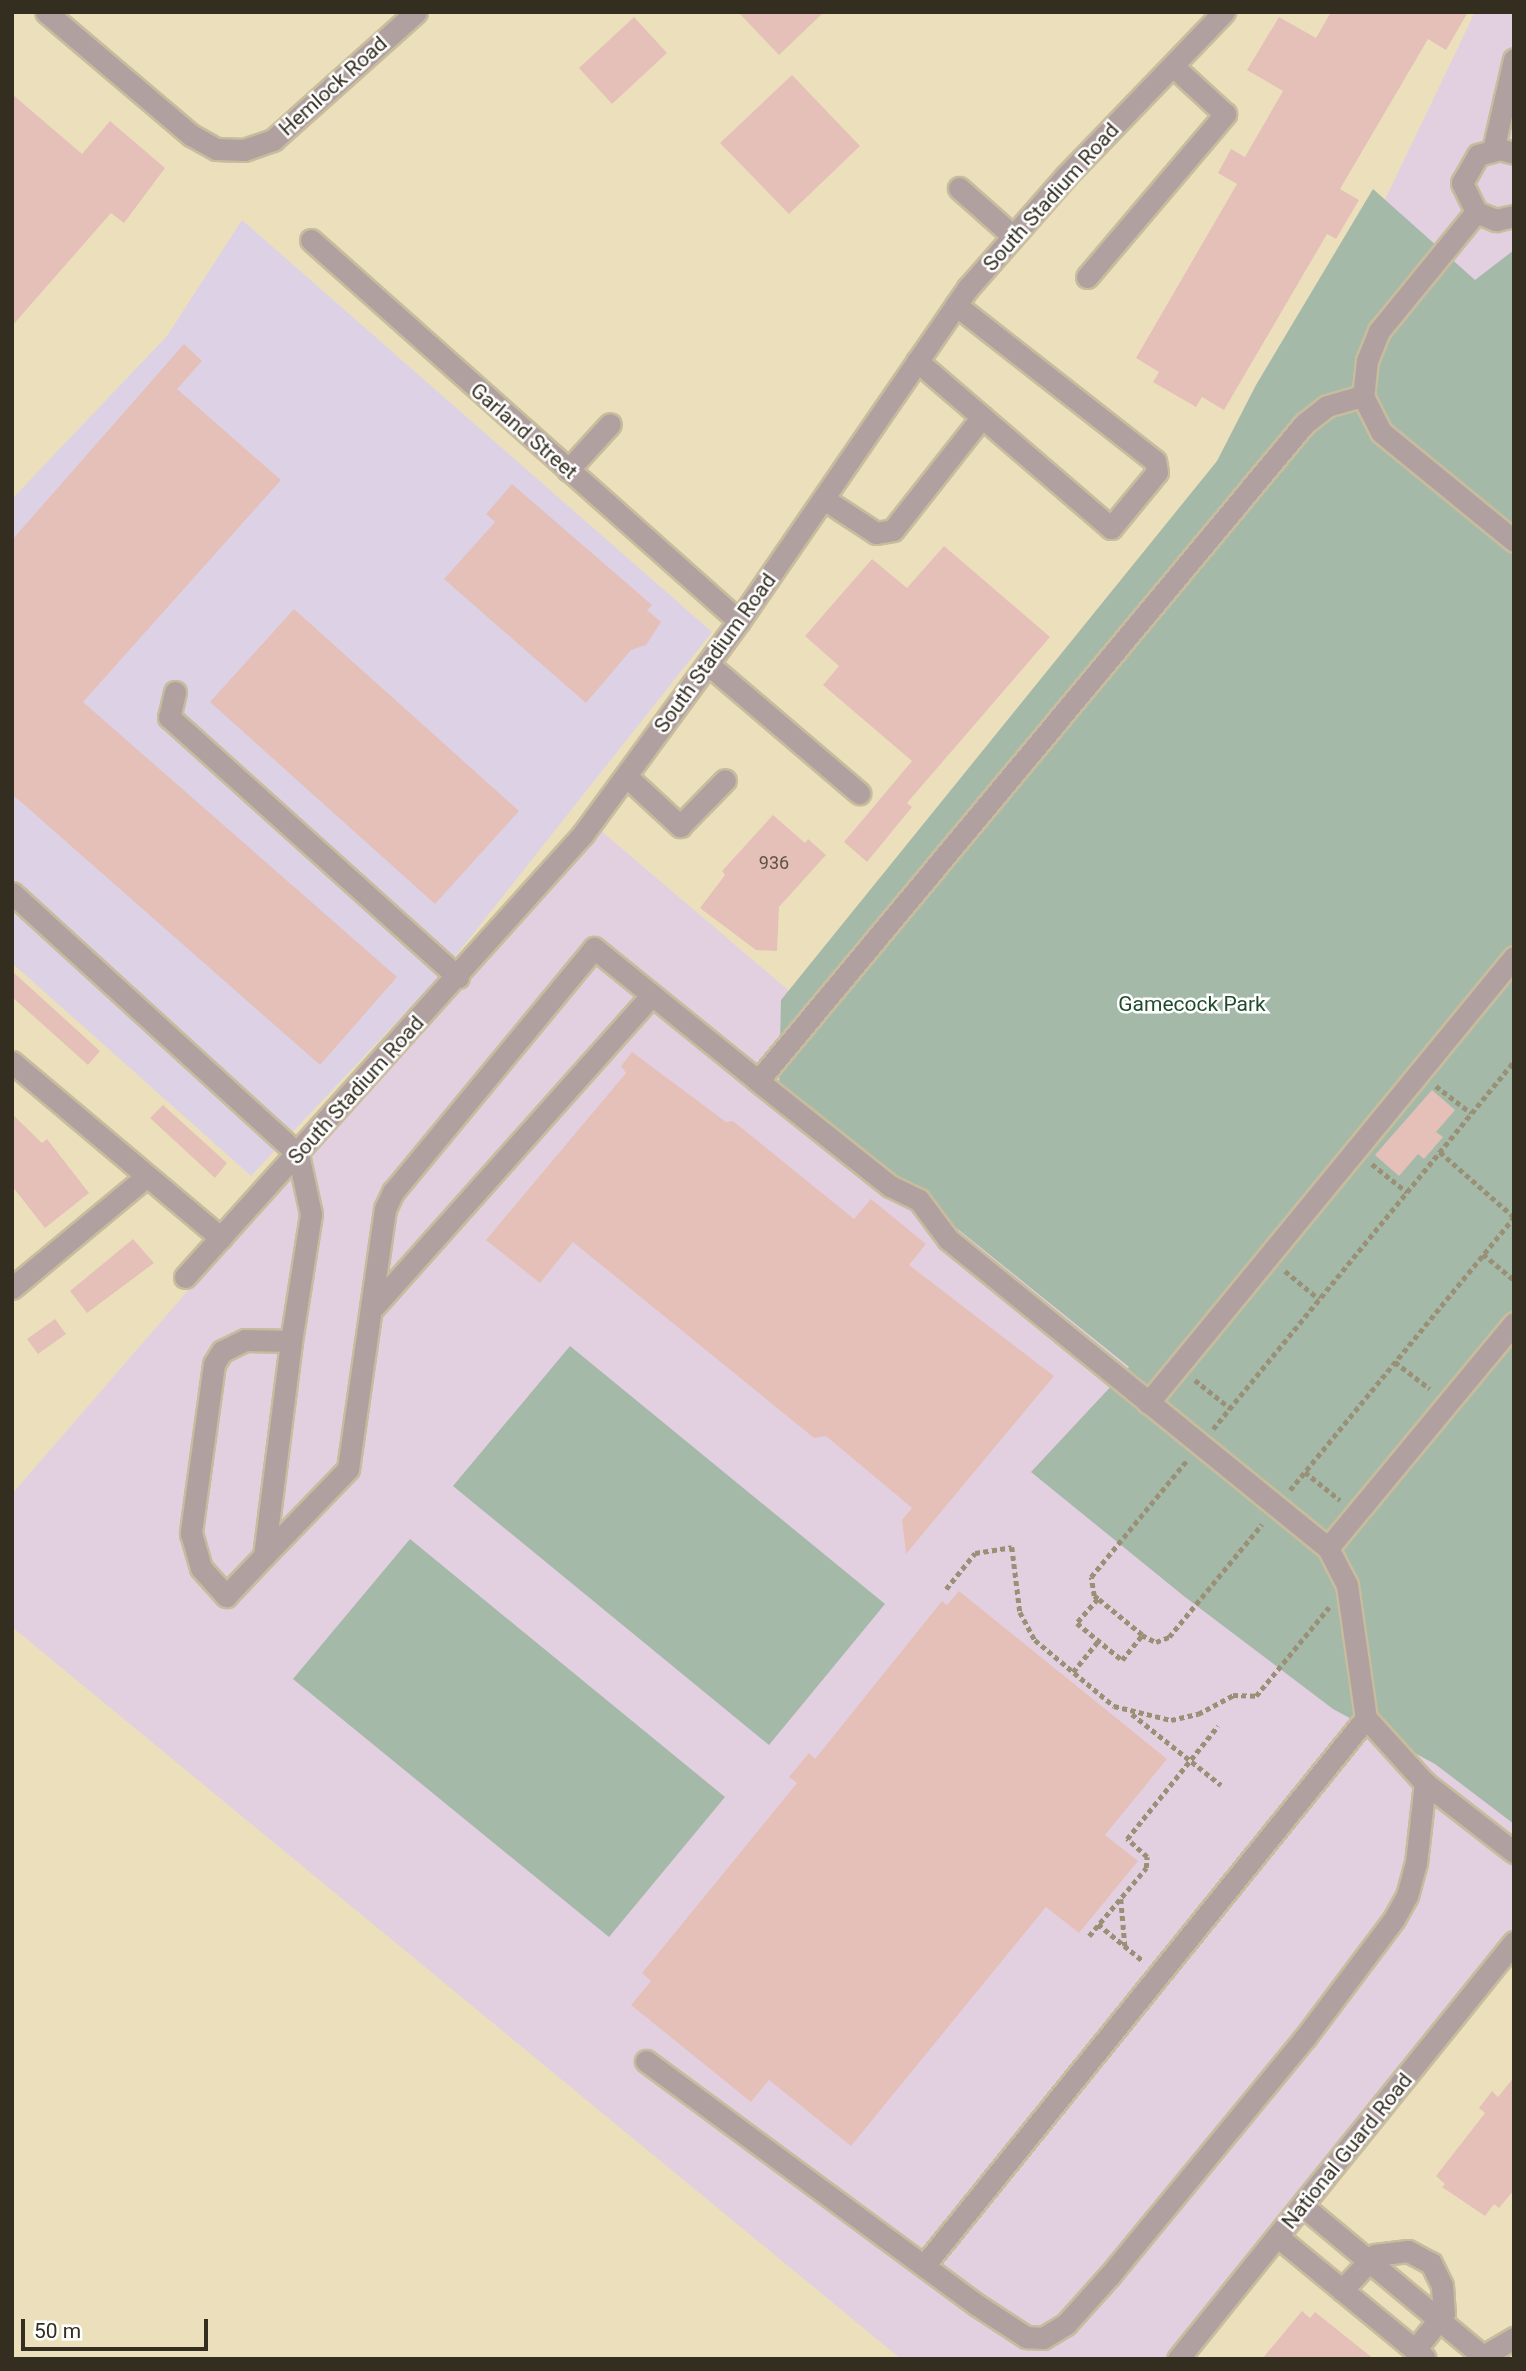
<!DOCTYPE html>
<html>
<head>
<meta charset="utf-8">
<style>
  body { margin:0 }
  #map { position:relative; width:1526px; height:2371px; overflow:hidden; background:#ece0bc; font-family:Roboto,sans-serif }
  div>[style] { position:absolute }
  .commercial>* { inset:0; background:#ddd1e5 }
  .education>* { inset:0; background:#e2d0e1 }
  .green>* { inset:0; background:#a4b9a7 }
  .building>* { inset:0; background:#e5c0b9 }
  .path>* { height:4.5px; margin-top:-2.25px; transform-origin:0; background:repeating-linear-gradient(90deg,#999076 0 5px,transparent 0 8.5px) }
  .roads { filter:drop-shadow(2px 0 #c7bc9d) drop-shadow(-2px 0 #c7bc9d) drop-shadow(0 2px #c7bc9d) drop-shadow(0 -2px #c7bc9d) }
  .minor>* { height:21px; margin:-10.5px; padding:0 10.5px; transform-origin:10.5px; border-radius:10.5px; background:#b1a0a0 }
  span { translate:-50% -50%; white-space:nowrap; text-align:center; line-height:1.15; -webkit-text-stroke:5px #fff; paint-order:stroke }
  .number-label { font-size:18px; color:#605246 }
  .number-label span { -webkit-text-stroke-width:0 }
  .street-label { font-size:21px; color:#332e20 }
  .park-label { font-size:21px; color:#214c2c }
  .frame { position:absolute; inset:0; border:14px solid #332e20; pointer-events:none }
  .scale { position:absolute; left:21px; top:2319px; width:187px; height:32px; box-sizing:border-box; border:4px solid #332e20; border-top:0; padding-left:9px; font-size:21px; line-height:24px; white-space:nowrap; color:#332e20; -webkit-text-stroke:5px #fff; paint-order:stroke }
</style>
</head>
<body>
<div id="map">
  <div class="commercial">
    <i style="clip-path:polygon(242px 220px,712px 632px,439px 977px,251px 1176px,12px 963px,12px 499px,167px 336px)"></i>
  </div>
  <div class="education">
    <i style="clip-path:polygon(1475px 12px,1514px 12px,1514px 1938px,1174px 2359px,901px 2359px,12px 1627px,12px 1494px,592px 823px,815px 1013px,1330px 314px)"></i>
  </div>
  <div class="green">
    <i style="clip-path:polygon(1373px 189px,1475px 280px,1514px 250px,1514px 1824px,1435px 1764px,1333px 1709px,1185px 1597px,1031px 1472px,1129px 1367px,779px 1085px,781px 1000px,1217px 461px,1256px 385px)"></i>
    <i style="clip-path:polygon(570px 1346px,885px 1604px,769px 1745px,453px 1486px)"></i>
    <i style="clip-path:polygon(410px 1539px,725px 1797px,609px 1937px,293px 1679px)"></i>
  </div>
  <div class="building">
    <i style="clip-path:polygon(738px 12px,824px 12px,779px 55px)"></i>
    <i style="clip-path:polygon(1331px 12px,1468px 12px,1446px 50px,1428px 39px,1340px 189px,1359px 200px,1336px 239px,1327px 234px,1224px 410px,1202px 397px,1196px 407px,1153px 382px,1159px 372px,1136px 358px,1237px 184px,1218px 173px,1231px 149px,1245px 157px,1283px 91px,1247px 70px,1279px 17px,1316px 38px)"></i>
    <i style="clip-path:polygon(634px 17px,667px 53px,612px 104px,579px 68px)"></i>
    <i style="clip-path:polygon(792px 75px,860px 146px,789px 214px,720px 143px)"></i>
    <i style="clip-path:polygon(12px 94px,82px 154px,110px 121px,165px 168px,124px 223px,111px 213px,12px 326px)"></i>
    <i style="clip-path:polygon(184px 344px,202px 361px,177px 389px,281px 480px,83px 702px,397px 977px,320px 1065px,12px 794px,12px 540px)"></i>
    <i style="clip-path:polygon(512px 484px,652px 605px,647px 610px,661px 622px,646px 645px,631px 650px,586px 703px,444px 579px,495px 522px,486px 514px)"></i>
    <i style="clip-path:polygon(944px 546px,1050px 637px,907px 803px,912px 807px,867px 862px,844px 842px,912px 761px,823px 685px,839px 666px,805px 636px,872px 559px,907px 588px)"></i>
    <i style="clip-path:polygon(294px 609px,519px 811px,435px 904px,210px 702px)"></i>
    <i style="clip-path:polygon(773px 815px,805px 843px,808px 839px,826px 855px,779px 907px,777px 951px,756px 950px,700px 908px,725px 875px,722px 871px)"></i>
    <i style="clip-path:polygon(12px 971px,100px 1051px,88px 1065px,12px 997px)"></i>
    <i style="clip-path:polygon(632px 1052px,726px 1122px,733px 1121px,854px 1219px,871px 1199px,926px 1244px,909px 1265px,1054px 1376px,906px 1554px,902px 1520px,912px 1508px,826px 1436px,814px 1438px,573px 1242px,540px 1283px,486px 1240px,626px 1073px,621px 1066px)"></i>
    <i style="clip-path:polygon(1432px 1090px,1455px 1110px,1436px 1132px,1443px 1137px,1424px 1159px,1418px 1154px,1399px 1176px,1375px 1155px)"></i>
    <i style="clip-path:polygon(163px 1105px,227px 1163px,215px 1178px,150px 1118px)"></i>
    <i style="clip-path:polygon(12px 1114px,42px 1143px,47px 1139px,89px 1193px,45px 1228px,12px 1186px)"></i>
    <i style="clip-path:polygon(133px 1239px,154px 1263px,87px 1313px,70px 1291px)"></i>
    <i style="clip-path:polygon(55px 1319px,66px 1334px,38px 1354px,27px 1339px)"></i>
    <i style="clip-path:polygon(959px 1591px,1167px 1759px,1105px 1835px,1138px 1861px,1079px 1933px,1046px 1907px,851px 2146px,769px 2080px,751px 2102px,631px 2005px,651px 1981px,642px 1973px,797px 1783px,789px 1777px,809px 1753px,815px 1759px,942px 1601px,947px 1605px)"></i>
    <i style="clip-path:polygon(1514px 2077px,1514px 2190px,1499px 2208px,1494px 2204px,1485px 2216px,1442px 2187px,1445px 2184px,1436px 2176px,1485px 2113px,1479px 2108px,1492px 2091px,1498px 2097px)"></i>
    <i style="clip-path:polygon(1302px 2311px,1310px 2318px,1315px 2312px,1374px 2359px,1262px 2359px)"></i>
  </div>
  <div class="path">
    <i style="left:1436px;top:1086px;width:44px;rotate:37.6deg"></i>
    <i style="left:1440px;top:1152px;width:98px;rotate:41.3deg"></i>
    <i style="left:1372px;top:1164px;width:45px;rotate:38.7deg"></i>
    <i style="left:1483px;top:1254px;width:40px;rotate:40deg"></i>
    <i style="left:1285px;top:1271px;width:44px;rotate:39.5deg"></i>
    <i style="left:1395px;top:1362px;width:44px;rotate:37.6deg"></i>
    <i style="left:1195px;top:1380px;width:45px;rotate:38.7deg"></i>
    <i style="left:1213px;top:1429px;width:475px;rotate:-50.7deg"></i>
    <i style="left:1305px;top:1472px;width:45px;rotate:38.7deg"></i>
    <i style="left:1290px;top:1490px;width:353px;rotate:-50.6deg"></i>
    <i style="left:946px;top:1589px;width:46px;rotate:-51.1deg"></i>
    <i style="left:975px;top:1553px;width:37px;rotate:-9deg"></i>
    <i style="left:1012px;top:1547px;width:65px;rotate:83deg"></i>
    <i style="left:1020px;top:1612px;width:32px;rotate:62deg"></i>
    <i style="left:1035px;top:1640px;width:103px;rotate:39.9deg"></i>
    <i style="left:1114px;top:1706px;width:59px;rotate:13.8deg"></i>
    <i style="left:1171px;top:1720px;width:28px;rotate:-13deg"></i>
    <i style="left:1198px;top:1714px;width:40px;rotate:-28deg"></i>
    <i style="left:1233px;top:1695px;width:23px;rotate:2deg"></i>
    <i style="left:1256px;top:1696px;width:115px;rotate:-50.6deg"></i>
    <i style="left:1098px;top:1599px;width:32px;rotate:131deg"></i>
    <i style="left:1077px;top:1623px;width:58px;rotate:39.4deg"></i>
    <i style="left:1122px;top:1660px;width:32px;rotate:-51deg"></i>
    <i style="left:1142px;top:1635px;width:57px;rotate:-140.7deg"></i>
    <i style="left:1098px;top:1599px;width:5px;rotate:-143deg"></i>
    <i style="left:1094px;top:1596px;width:19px;rotate:-99deg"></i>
    <i style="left:1091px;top:1577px;width:151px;rotate:-50.6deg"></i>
    <i style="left:1142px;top:1635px;width:16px;rotate:27deg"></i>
    <i style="left:1156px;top:1642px;width:14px;rotate:-21deg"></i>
    <i style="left:1169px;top:1637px;width:146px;rotate:-50.5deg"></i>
    <i style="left:1073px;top:1672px;width:40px;rotate:-51deg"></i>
    <i style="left:1132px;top:1714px;width:114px;rotate:38.6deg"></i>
    <i style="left:1121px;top:1899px;width:47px;rotate:85.1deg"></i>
    <i style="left:1098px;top:1924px;width:58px;rotate:39.4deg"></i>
    <i style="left:1089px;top:1936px;width:89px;rotate:-50deg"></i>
    <i style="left:1146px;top:1868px;width:11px;rotate:-85deg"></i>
    <i style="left:1147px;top:1857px;width:27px;rotate:-138deg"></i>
    <i style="left:1127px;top:1839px;width:145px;rotate:-51.2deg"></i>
  </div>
  <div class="roads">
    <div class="minor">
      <i style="left:46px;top:12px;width:190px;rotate:40.3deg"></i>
      <i style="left:191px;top:135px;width:29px;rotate:29deg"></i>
      <i style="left:216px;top:149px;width:28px;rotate:2deg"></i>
      <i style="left:244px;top:150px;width:31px;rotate:-19deg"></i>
      <i style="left:273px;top:140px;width:192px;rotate:-41.8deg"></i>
      <i style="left:1493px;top:150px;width:93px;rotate:-77deg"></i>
      <i style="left:1514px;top:153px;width:15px;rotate:-164deg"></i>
      <i style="left:1500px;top:149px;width:23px;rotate:165deg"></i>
      <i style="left:1478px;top:155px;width:32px;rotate:120deg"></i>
      <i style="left:1462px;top:183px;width:32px;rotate:64deg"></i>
      <i style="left:1476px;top:212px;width:22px;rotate:22deg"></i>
      <i style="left:1496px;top:220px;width:18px;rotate:-13deg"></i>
      <i style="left:959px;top:188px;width:71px;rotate:41.6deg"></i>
      <i style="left:1476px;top:212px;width:154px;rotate:129.2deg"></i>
      <i style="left:1379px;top:331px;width:31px;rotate:112deg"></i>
      <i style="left:1367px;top:360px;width:36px;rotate:96deg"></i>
      <i style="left:1363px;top:396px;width:40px;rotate:63.4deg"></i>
      <i style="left:1381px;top:432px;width:172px;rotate:39.3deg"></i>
      <i style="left:311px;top:240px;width:573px;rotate:41.68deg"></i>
      <i style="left:1087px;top:277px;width:214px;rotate:-49.7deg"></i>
      <i style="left:1225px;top:114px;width:71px;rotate:-137.3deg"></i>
      <i style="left:917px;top:361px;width:256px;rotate:40.7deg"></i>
      <i style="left:1111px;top:528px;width:72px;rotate:-50.6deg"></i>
      <i style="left:1157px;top:472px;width:11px;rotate:-100deg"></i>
      <i style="left:1155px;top:461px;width:253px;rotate:-141.9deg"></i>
      <i style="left:568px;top:470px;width:62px;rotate:-47.6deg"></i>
      <i style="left:824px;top:499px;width:62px;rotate:33.2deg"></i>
      <i style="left:876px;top:533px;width:17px;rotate:-10deg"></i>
      <i style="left:893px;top:530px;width:144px;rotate:-51.8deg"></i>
      <i style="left:708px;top:664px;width:199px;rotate:40.5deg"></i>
      <i style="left:175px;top:692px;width:26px;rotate:103deg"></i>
      <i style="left:169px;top:717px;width:389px;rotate:42deg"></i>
      <i style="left:626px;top:776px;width:74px;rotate:42.8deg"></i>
      <i style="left:680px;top:826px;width:64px;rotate:-45.6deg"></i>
      <i style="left:12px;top:893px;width:387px;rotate:42.4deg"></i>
      <i style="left:298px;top:1154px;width:61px;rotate:77.8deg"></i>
      <i style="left:311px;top:1214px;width:129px;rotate:98.9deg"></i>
      <i style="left:12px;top:1062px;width:273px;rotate:40.1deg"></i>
      <i style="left:185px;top:1277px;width:596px;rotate:-48.06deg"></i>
      <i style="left:583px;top:834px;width:264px;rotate:-53.8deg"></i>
      <i style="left:739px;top:621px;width:404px;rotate:-55.5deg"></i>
      <i style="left:968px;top:288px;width:149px;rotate:-48.8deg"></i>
      <i style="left:1066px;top:176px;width:228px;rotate:-46.1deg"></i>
      <i style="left:12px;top:1288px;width:175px;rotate:-39.7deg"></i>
      <i style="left:371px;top:1310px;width:422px;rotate:-48.3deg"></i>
      <i style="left:1514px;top:1323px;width:292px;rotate:129.6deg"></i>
      <i style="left:1328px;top:1548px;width:42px;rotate:62.8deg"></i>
      <i style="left:1347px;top:1585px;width:134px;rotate:81.9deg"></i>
      <i style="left:1366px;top:1718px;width:88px;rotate:47.8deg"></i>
      <i style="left:1425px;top:1783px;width:113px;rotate:37.8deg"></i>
      <i style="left:1148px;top:1403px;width:577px;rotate:-50.63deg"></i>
      <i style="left:1328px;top:1548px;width:490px;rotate:-140.9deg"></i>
      <i style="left:948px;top:1239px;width:49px;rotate:-126.6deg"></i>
      <i style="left:919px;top:1200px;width:32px;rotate:-154deg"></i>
      <i style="left:890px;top:1186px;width:169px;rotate:-141.5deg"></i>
      <i style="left:758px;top:1081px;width:854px;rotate:-50.27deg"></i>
      <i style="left:1304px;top:424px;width:29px;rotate:-38deg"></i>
      <i style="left:1327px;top:406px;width:37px;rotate:-16deg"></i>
      <i style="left:264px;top:1556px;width:217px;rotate:-82.8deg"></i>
      <i style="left:291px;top:1341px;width:46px;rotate:-178.8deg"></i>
      <i style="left:245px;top:1340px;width:25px;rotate:154deg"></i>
      <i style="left:222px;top:1351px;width:15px;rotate:122deg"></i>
      <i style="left:214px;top:1364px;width:171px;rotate:97.8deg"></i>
      <i style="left:191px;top:1533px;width:36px;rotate:74deg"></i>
      <i style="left:201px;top:1568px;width:38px;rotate:48deg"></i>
      <i style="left:226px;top:1596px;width:55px;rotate:-46.5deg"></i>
      <i style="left:264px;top:1556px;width:121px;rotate:-46deg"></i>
      <i style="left:348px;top:1469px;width:263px;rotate:-81.9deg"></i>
      <i style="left:385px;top:1209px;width:19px;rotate:-65deg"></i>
      <i style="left:393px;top:1192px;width:316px;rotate:-50.5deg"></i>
      <i style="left:594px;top:948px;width:211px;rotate:39deg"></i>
      <i style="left:646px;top:2061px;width:411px;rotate:36.4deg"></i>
      <i style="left:977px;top:2305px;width:59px;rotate:33.1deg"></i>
      <i style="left:1026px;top:2337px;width:17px;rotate:3deg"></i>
      <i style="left:1043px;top:2338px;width:27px;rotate:-31deg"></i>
      <i style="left:1066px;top:2324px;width:66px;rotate:-48.1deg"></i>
      <i style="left:1110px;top:2275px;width:306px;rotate:-50.6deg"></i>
      <i style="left:1304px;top:2039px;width:150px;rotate:-53.1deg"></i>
      <i style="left:1394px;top:1919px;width:26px;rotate:-61deg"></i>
      <i style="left:1407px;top:1896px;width:34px;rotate:-75deg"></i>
      <i style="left:1416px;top:1863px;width:81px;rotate:-83.6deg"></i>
      <i style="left:1303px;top:2206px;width:232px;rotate:39.9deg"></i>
      <i style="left:1278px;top:2237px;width:190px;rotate:39.5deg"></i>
      <i style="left:926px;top:2263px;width:700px;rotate:-51.08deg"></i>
      <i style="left:1342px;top:2290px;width:48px;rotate:-46.7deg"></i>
      <i style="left:1375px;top:2255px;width:33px;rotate:-7deg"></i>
      <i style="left:1408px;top:2251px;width:26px;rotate:28deg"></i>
      <i style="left:1431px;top:2263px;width:25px;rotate:64deg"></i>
      <i style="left:1442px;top:2286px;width:27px;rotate:86deg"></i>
      <i style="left:1444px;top:2313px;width:47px;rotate:128.1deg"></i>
      <i style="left:1178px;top:2359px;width:536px;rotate:-51.14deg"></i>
      <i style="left:1478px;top:2359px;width:42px;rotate:-30.3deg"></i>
    </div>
  </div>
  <div class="number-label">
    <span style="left:774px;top:863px">936</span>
  </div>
  <div class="street-label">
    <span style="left:333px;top:86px;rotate:-42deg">Hemlock Road</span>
    <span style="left:1051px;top:197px;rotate:-48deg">South Stadium Road</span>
    <span style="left:524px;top:431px;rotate:41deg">Garland Street</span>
    <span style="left:715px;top:653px;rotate:-54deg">South Stadium Road</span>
    <span style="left:356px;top:1090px;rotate:-48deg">South Stadium Road</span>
    <span style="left:1347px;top:2151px;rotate:-51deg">National Guard Road</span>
  </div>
  <div class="park-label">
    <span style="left:1192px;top:1004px">Gamecock Park</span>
  </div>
  <div class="frame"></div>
  <div class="scale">50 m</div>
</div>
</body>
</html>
